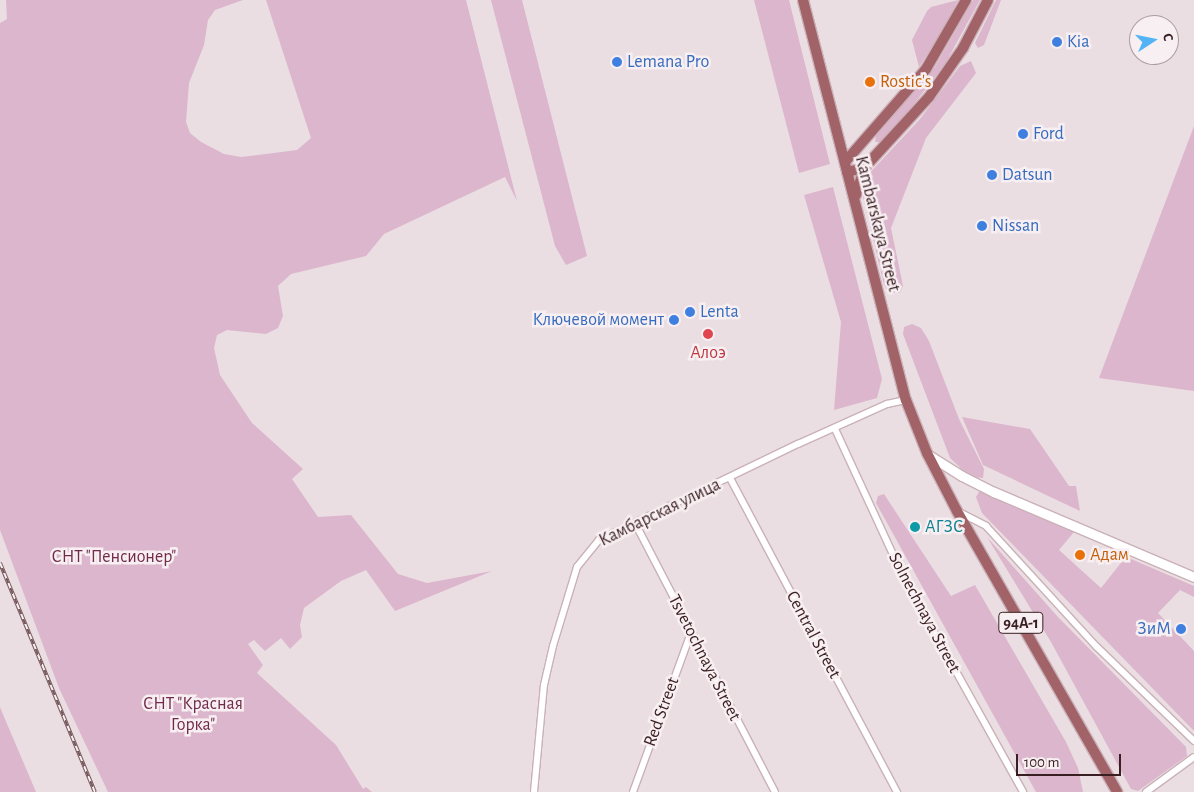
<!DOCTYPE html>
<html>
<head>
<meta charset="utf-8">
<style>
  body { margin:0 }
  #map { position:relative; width:1194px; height:792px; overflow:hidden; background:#eadee2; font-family:"Alegreya Sans",sans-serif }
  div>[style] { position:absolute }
  .green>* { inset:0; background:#dcb6cc }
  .roads { filter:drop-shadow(1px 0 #cab1b7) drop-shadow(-1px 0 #cab1b7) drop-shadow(0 1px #cab1b7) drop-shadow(0 -1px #cab1b7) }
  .street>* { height:6px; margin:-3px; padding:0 3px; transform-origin:3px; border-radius:3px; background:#fff }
  .secondary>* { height:9px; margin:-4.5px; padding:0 4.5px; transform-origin:4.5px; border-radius:4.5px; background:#fff }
  .primary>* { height:10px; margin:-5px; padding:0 5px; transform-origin:5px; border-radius:5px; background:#a16268 }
  .rail>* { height:4px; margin-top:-2px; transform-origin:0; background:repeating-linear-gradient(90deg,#f7eff2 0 5.5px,#76595d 0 11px); box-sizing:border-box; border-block:1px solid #76595d }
  .dots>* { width:14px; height:14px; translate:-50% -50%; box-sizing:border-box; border:2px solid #f7eff2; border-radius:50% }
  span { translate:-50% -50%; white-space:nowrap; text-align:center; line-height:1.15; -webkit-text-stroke:5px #f7eff2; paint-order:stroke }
  .shield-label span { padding:1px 4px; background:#f7eff2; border:1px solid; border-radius:4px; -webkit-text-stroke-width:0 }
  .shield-label { font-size:16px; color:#3a1f22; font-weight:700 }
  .shop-label { font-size:18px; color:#366cbe }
  .left { translate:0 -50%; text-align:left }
  .right { translate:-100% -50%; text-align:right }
  .food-label { font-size:18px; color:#c56008 }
  .street-label { font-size:18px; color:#3a1f22 }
  .health-label { font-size:18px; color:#be3a42 }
  .culture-label { font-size:18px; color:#0d838f }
  .park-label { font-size:18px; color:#72294a }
  .north { position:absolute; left:1129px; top:15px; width:50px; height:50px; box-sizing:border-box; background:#f7eff2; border:1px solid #ab9c9f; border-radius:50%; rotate:79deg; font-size:14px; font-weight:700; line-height:20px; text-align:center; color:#3a1f22 }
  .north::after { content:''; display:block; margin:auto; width:18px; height:22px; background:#52b4f5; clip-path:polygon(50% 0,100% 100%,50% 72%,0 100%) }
  .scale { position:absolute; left:1016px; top:754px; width:105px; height:22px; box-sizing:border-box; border:2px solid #3a1f22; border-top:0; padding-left:6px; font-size:15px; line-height:18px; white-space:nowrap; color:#3a1f22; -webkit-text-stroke:4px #f7eff2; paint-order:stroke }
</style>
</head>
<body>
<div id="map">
  <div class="green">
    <i style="clip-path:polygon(6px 0,243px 0,215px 10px,208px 20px,204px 45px,189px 83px,186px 122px,190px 133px,201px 142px,224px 154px,241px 157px,297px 150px,311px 138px,266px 0,466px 0,517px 201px,505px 177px,384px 234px,366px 256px,291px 274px,278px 286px,283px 316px,278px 328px,266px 334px,227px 330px,217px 335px,214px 348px,220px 375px,252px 423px,303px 469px,292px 479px,318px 517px,351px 515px,398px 574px,427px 583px,492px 571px,395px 611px,366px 570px,341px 581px,304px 608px,300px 625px,302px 637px,290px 649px,281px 638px,265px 651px,254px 640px,248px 644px,263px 665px,257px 673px,336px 745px,363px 789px,366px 787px,372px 792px,108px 792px,59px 688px,0 530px,0 23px,7px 19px)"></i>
    <i style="clip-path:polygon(491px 0,522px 0,587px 256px,566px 265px,555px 246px)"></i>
    <i style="clip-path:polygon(754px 0,789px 0,830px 164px,799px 173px)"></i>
    <i style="clip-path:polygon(958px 0,945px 26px,919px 67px,912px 40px,927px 11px,931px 7px)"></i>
    <i style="clip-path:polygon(973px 0,980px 0,945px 64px,903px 118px,881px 142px,875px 142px,876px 136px,935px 67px)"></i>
    <i style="clip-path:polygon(996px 0,1001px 0,984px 45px,978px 48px,975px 43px)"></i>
    <i style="clip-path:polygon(971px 61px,976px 73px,926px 138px,891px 228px,903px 286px,900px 293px,889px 293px,884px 285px,863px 197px,866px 177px,920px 119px,960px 66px)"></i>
    <i style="clip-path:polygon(1194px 126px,1194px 391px,1099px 378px)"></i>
    <i style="clip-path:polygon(833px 187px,882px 379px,877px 398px,834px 410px,841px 322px,804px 195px)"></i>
    <i style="clip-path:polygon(912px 324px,921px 328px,929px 341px,959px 419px,984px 469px,983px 478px,970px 477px,950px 458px,903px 334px,904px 327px)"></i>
    <i style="clip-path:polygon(962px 417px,1030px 429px,1069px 486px,1076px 486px,1080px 511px,983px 465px)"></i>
    <i style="clip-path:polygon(980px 490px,1074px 532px,1059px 550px,1101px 588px,1124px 559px,1131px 559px,1194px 586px,1194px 597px,1180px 590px,1158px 613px,1194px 651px,1194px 731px,982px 513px,976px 497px)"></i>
    <i style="clip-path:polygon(884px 494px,951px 596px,975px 585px,1066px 742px,1078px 768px,1083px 792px,1036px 792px,876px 503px,878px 496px)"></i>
    <i style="clip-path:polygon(987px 537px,1058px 617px,1186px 747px,1187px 756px,1138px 791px,1131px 789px,1051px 642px)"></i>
    <i style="clip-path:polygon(0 707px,2px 712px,36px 792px,0 792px)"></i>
  </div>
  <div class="roads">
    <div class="street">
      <i style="left:835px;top:429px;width:164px;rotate:65.2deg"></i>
      <i style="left:904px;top:578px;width:245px;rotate:60.9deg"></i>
      <i style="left:730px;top:478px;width:356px;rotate:62deg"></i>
      <i style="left:957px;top:511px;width:33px;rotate:27deg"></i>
      <i style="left:986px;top:526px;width:164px;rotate:47.5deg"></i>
      <i style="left:1097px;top:647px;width:135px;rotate:44.1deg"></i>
      <i style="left:635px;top:523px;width:303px;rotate:62.5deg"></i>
      <i style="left:534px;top:792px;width:107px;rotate:-84.7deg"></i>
      <i style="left:544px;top:685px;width:40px;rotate:-77deg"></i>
      <i style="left:553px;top:646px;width:83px;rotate:-73.1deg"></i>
      <i style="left:577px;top:567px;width:35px;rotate:-51deg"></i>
      <i style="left:599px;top:540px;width:221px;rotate:-25.8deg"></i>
      <i style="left:798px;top:444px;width:98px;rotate:-24.2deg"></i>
      <i style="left:887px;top:404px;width:19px;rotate:-12deg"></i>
      <i style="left:633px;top:792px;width:169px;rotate:-70deg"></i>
      <i style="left:1146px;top:792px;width:59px;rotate:-36.1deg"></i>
    </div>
    <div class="secondary">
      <i style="left:927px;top:454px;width:41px;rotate:32.2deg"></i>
      <i style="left:962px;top:476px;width:36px;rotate:27deg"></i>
      <i style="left:994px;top:492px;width:217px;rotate:23deg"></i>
    </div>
    <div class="primary">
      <i style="left:803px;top:0;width:413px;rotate:75.6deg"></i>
      <i style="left:906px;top:400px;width:57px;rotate:68.4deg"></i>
      <i style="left:927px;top:453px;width:65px;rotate:62.7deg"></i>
      <i style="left:957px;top:511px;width:323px;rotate:60.3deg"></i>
      <i style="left:845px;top:162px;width:123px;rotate:-48.9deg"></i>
      <i style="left:926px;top:69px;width:80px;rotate:-59.9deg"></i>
      <i style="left:847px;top:172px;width:17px;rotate:-13deg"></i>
      <i style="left:864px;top:168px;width:96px;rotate:-47.5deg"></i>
      <i style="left:929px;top:97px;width:60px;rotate:-55.2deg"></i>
      <i style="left:963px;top:48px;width:54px;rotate:-62.5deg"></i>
      <i style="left:856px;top:195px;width:28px;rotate:-73deg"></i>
    </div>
  </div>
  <div class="rail">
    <i style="left:0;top:563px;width:248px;rotate:67.5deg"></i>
  </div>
  <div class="dots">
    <i style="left:1057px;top:42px;background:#3f7fe0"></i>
    <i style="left:617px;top:62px;background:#3f7fe0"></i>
    <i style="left:870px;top:82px;background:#e8710a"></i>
    <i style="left:1023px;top:134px;background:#3f7fe0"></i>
    <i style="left:992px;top:175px;background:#3f7fe0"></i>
    <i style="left:982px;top:226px;background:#3f7fe0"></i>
    <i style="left:690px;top:312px;background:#3f7fe0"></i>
    <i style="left:674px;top:320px;background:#3f7fe0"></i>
    <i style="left:708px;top:334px;background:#e0444e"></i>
    <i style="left:915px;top:527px;background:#0f9aa8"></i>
    <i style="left:1080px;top:555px;background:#e8710a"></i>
    <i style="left:1181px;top:629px;background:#3f7fe0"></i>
  </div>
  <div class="shield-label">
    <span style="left:1021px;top:623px">94А-1</span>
  </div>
  <div class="shop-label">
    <span class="left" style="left:1067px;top:42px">Kia</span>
    <span class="left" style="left:627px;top:62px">Lemana Pro</span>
    <span class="left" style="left:1033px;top:134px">Ford</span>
    <span class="left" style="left:1002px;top:175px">Datsun</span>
    <span class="left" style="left:992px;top:226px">Nissan</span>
    <span class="left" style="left:700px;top:312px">Lenta</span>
    <span class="right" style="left:664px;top:320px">Ключевой момент</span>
    <span class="right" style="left:1171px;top:629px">ЗиМ</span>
  </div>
  <div class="food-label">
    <span class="left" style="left:880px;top:82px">Rostic's</span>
    <span class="left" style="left:1090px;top:555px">Адам</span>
  </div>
  <div class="street-label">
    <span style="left:877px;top:224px;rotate:76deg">Kambarskaya Street</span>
    <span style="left:660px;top:513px;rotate:-26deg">Камбарская улица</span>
    <span style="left:924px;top:613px;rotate:62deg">Solnechnaya Street</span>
    <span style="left:813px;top:635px;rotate:62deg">Central Street</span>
    <span style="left:704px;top:658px;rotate:63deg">Tsvetochnaya Street</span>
    <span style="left:662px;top:712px;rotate:-70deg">Red Street</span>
  </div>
  <div class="health-label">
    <span style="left:708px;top:353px">Алоэ</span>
  </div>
  <div class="culture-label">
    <span class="left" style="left:925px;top:527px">АГЗС</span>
  </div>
  <div class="park-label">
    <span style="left:114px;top:557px">СНТ "Пенсионер"</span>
    <span style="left:193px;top:715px">СНТ "Красная<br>Горка"</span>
  </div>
  <div class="north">С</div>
  <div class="scale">100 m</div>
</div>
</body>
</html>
